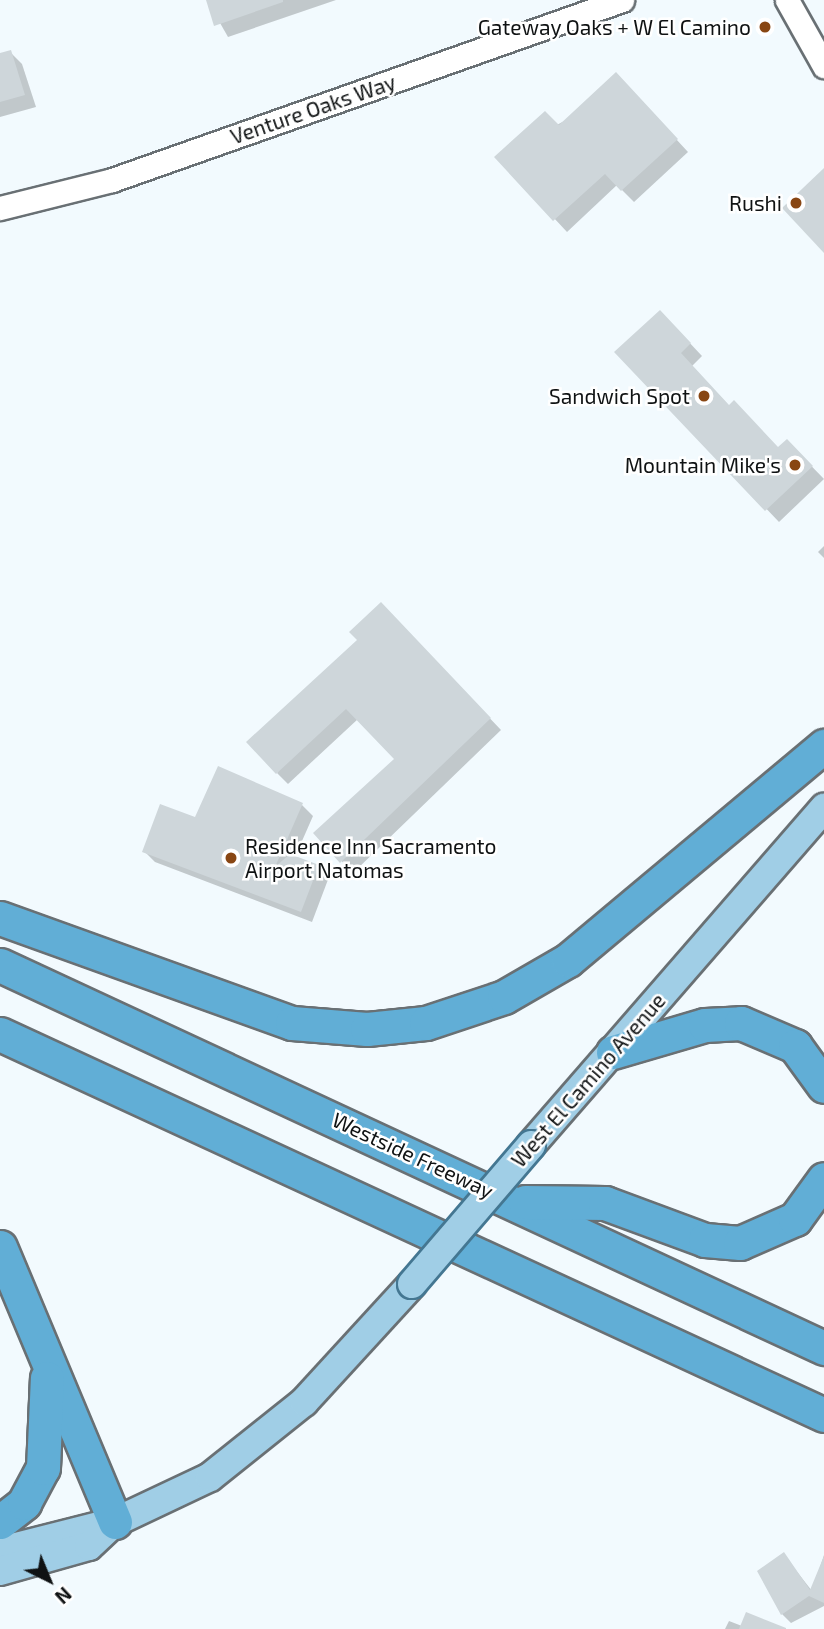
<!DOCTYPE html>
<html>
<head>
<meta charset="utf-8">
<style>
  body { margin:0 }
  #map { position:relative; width:824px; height:1629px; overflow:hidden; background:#f2fafe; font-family:"Exo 2",sans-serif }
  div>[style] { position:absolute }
  .shadow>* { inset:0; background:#0003 }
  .building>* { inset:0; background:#ced6da }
  .roads { filter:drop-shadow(2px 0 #697074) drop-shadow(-2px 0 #697074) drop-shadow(0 2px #697074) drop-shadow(0 -2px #697074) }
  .minor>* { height:23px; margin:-11.5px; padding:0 11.5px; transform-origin:11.5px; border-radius:11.5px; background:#fff }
  .major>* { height:28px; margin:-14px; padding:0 14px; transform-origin:14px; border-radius:14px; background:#a0cee6 }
  .highway>* { height:33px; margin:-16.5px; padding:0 16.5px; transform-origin:16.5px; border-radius:16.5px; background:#61aed6 }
  .bridges { filter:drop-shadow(2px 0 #447792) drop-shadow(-2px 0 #447792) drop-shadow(0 2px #447792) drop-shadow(0 -2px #447792) }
  .major-bridge>* { height:28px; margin:-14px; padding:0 14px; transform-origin:14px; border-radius:14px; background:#a0cee6 }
  .dots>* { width:19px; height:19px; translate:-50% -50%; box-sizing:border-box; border:4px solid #fff; border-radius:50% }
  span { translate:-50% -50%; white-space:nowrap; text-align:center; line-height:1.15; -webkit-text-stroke:5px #fff; paint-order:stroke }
  .poi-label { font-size:21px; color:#0f1213 }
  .right { translate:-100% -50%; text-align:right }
  .left { translate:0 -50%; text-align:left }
  .street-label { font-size:21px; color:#0f1213 }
  .north { position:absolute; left:14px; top:1545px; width:70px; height:70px; -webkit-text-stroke:5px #fff; paint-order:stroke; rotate:137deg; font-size:19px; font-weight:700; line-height:28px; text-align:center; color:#0f1213 }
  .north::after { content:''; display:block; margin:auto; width:24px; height:32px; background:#0f1213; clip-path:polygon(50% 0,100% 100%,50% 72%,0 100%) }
</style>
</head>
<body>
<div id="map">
  <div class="shadow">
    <i style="clip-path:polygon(207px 0,336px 0,228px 37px)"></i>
    <i style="clip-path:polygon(10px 52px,22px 64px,36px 107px,0 117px,0 54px)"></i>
    <i style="clip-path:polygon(628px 87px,688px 152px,634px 202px,617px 185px,567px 232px,497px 157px)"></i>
    <i style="clip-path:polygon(672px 324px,702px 356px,692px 366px,730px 407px,779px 449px,787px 441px,824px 479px,779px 522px,617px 352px)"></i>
    <i style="clip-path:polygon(824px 546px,824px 558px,818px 552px)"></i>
    <i style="clip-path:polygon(392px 615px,501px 730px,353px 873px,315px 833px,396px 759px,358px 719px,288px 784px,277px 773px,359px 640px)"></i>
    <i style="clip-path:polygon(302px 805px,313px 816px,295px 857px,329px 877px,312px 922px,155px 862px,144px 851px,196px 820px)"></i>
    <i style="clip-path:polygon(784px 1555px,812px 1591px,824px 1555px,824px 1606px,791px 1623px,782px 1614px)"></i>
    <i style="clip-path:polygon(729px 1621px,742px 1626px,777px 1629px,725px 1629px)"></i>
  </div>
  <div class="building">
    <i style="clip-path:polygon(206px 0,283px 0,283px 2px,214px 26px)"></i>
    <i style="clip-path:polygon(11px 50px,25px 95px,0 102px,0 53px)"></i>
    <i style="clip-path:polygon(616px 72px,678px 139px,621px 191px,605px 174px,553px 221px,494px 157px,545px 111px,559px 125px)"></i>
    <i style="clip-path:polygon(824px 168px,824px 253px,782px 208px)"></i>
    <i style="clip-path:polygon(660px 310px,691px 343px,681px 353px,729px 405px,734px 400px,778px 447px,787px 439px,813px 466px,765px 511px,614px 352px)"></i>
    <i style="clip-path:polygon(381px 602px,491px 718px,340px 863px,313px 833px,394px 759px,346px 709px,276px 774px,246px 742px,357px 640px,349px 632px)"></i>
    <i style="clip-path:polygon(218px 766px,303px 803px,275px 867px,290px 854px,319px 865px,301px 912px,142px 852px,160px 804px,195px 817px)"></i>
    <i style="clip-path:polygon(784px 1552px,810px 1590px,824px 1556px,824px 1603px,809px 1596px,781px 1615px,757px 1571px)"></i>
    <i style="clip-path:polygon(746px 1612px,786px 1628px,786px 1629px,739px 1629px)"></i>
  </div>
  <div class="roads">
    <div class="minor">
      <i style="left:787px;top:0;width:76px;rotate:60.7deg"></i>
      <i style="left:0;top:208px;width:115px;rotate:-14deg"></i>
      <i style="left:112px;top:180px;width:541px;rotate:-19.44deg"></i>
    </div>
    <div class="major">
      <i style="left:531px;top:1145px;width:447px;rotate:-49deg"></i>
      <i style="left:0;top:1551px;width:119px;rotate:-14.2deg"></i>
      <i style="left:115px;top:1522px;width:105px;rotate:-25.3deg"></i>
      <i style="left:210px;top:1477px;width:120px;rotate:-38.6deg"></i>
      <i style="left:304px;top:1402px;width:160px;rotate:-47.5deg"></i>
      <i style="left:0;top:1571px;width:92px;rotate:-15.7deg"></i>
      <i style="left:89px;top:1546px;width:35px;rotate:-43deg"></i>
    </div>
    <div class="highway">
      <i style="left:0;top:918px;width:310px;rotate:19.8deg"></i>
      <i style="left:292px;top:1023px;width:75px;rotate:4.6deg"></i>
      <i style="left:367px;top:1029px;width:59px;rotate:-5.8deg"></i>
      <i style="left:426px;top:1023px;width:82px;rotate:-18.4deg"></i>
      <i style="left:504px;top:997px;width:74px;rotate:-30deg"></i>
      <i style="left:568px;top:960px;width:334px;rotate:-39.9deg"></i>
      <i style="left:0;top:965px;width:909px;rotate:24.93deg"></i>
      <i style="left:0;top:1034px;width:908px;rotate:24.81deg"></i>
      <i style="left:613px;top:1052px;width:96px;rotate:-16.4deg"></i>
      <i style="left:705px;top:1025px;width:36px;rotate:-3deg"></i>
      <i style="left:741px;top:1023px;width:59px;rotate:23.1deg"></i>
      <i style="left:795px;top:1046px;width:49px;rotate:54.1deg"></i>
      <i style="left:525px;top:1202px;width:80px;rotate:0.7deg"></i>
      <i style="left:605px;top:1203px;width:107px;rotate:20.3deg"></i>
      <i style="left:705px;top:1240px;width:35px;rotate:5deg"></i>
      <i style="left:740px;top:1243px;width:60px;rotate:-23.6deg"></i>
      <i style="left:795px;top:1219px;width:49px;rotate:-54.1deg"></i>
      <i style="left:0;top:1247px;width:298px;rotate:67.3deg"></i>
      <i style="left:0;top:1522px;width:31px;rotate:-38deg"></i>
      <i style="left:24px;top:1503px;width:40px;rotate:-62deg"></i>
      <i style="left:43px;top:1468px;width:90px;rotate:-87.5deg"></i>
    </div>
  </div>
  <div class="bridges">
    <div class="major-bridge">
      <i style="left:412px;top:1284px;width:183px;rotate:-49.4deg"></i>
    </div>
  </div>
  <div class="dots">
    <i style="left:765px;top:27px;background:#884613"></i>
    <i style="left:796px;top:203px;background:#884613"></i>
    <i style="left:704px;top:396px;background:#884613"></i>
    <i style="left:795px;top:465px;background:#884613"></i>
    <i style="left:231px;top:858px;background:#884613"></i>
  </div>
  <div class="poi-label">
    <span class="right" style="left:751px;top:27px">Gateway Oaks + W El Camino</span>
    <span class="right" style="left:782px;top:203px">Rushi</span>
    <span class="right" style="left:690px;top:396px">Sandwich Spot</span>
    <span class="right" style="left:781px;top:465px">Mountain Mike's</span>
    <span class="left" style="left:245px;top:858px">Residence Inn Sacramento<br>Airport Natomas</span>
  </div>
  <div class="street-label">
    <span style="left:313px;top:109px;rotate:-19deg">Venture Oaks Way</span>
    <span style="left:588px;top:1080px;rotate:-49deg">West El Camino Avenue</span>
    <span style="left:413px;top:1155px;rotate:25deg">Westside Freeway</span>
  </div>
  <div class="north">N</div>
</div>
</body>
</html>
